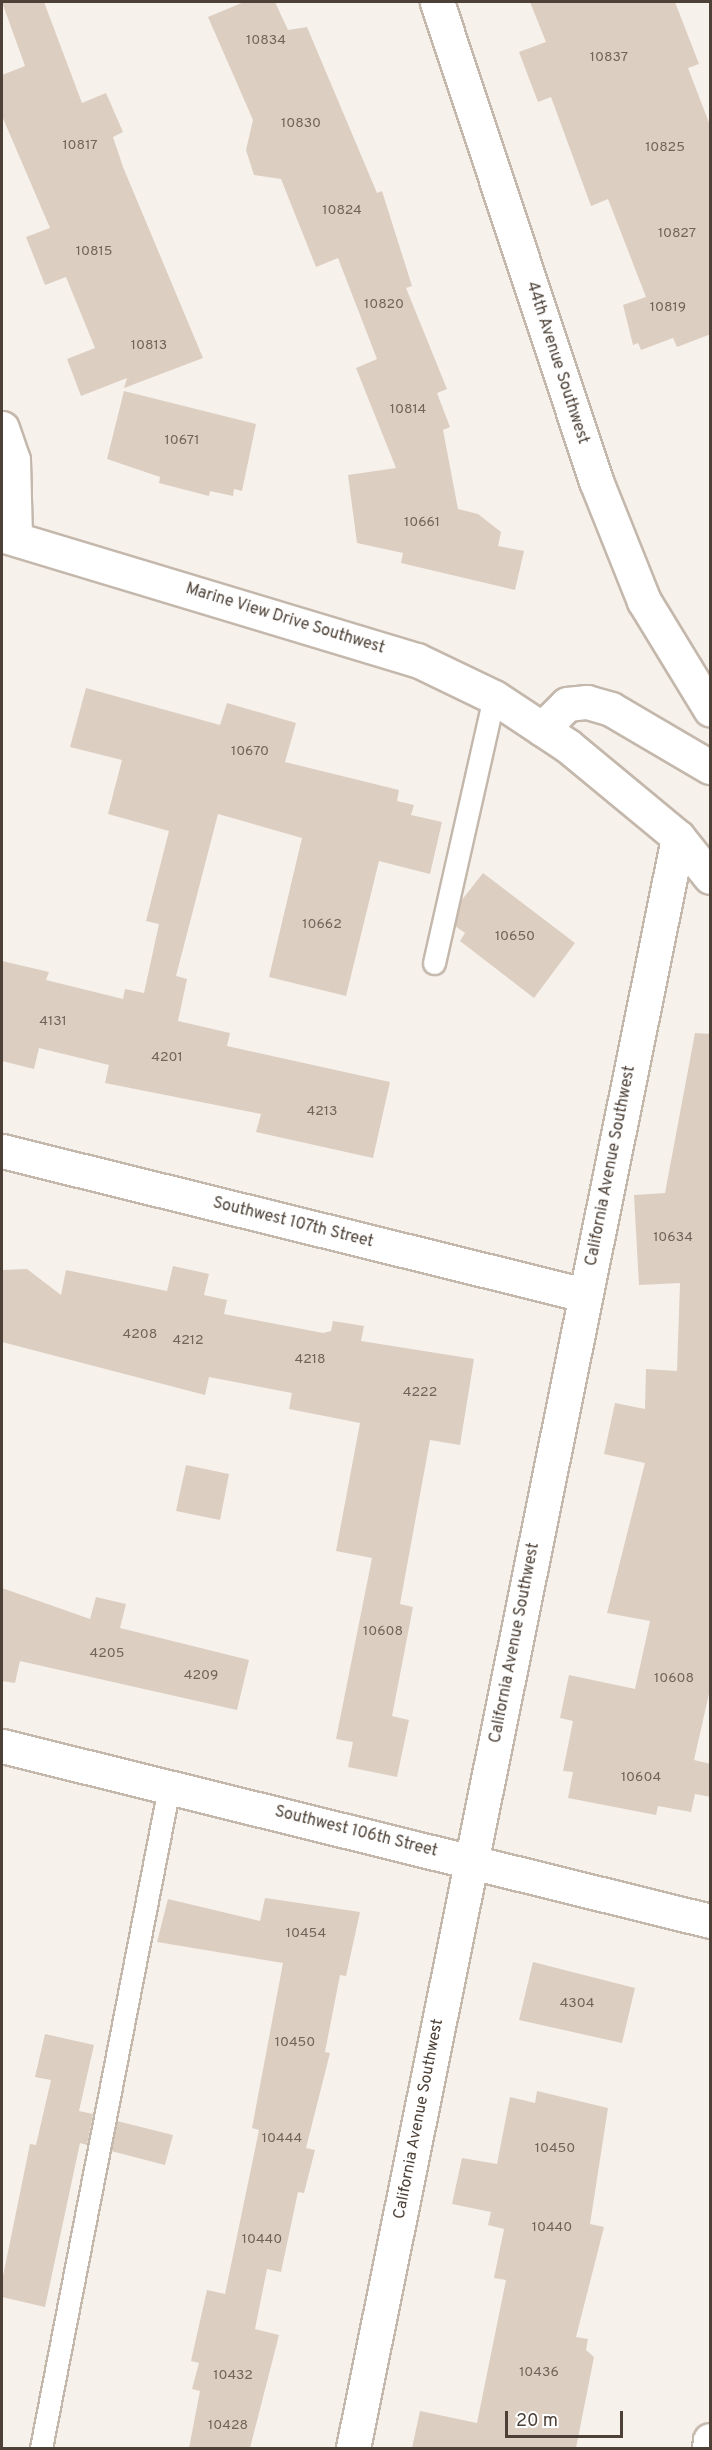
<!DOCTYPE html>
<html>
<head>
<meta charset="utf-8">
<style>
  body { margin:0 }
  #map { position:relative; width:712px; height:2450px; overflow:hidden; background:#f7f1eb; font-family:Overpass,sans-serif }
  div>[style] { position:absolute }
  .building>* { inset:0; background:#ddcec2 }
  .roads { filter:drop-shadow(2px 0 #c4b8ac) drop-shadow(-2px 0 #c4b8ac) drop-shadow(0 2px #c4b8ac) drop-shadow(0 -2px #c4b8ac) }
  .service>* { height:21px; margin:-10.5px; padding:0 10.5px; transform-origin:10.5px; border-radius:10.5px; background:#fff }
  .minor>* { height:33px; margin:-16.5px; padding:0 16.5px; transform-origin:16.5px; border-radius:16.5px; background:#fff }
  .tertiary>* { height:33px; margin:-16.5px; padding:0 16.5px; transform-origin:16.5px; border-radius:16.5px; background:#fff }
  span { translate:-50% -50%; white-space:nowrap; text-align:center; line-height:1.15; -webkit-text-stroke:4.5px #fff; paint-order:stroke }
  .number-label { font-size:14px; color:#71645a }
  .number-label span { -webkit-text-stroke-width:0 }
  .street-label { font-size:16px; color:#4d4137 }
  .frame { position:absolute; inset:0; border:3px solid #4d4137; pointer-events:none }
  .scale { position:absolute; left:505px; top:2411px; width:118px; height:27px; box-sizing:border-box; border:3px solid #4d4137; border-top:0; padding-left:8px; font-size:18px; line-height:21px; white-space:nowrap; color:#4d4137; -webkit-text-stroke:4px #fff; paint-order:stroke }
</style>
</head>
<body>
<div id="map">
  <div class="building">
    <i style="clip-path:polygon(2px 2px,44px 2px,82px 103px,106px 93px,123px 132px,113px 137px,123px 167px,203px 358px,124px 388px,127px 378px,81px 396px,67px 359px,95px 348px,66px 277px,45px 285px,26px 237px,50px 228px,2px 116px,2px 75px,25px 66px)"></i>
    <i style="clip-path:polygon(244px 2px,275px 2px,288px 30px,307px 27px,377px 193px,382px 191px,412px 286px,406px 288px,447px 389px,437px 393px,450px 427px,443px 430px,458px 509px,478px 514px,501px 532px,498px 546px,524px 551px,515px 590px,401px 563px,403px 553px,357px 543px,348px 475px,396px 468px,356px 368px,377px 359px,338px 258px,316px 267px,281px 179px,254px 175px,246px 150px,253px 120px,208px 17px)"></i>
    <i style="clip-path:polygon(530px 2px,675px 2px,699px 64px,688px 68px,711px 128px,711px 334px,677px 347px,673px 338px,641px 350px,638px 343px,633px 345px,623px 305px,646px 297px,608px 199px,591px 206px,551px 97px,538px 102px,519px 52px,546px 42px)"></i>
    <i style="clip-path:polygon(124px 391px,256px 424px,242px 491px,234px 489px,233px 496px,210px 491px,209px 496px,159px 483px,160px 477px,107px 459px)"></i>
    <i style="clip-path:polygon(86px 688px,220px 725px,227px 703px,296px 723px,285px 762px,399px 790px,397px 801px,414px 805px,411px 815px,442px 822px,430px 874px,379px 861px,346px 996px,269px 977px,302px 838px,218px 814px,176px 976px,187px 979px,178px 1021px,230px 1033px,227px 1046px,390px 1082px,373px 1158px,256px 1132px,261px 1114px,105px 1083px,109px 1065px,39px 1048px,34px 1069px,2px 1061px,2px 961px,49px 972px,46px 980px,123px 999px,125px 989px,144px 993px,159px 924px,146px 921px,169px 831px,108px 814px,122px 760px,70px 747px)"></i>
    <i style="clip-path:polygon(483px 873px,575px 943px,534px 998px,460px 941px,465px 933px,455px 926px,461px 901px)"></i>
    <i style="clip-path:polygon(695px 1033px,711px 1034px,711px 1685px,694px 1760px,711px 1764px,711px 1797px,695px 1794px,691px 1812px,658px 1806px,656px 1815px,568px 1798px,573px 1772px,563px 1771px,573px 1721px,560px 1718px,569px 1675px,635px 1689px,650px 1621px,607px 1613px,645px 1463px,604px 1454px,615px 1403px,645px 1409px,646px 1369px,677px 1371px,680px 1283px,639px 1285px,634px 1195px,665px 1193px)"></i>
    <i style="clip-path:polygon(173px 1266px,209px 1274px,204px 1295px,227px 1300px,224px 1314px,323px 1333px,331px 1331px,333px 1321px,364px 1326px,361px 1341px,474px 1359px,460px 1445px,430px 1440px,400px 1604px,413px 1607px,392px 1716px,409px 1720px,397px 1777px,348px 1767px,353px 1742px,336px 1739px,372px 1558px,336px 1551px,360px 1423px,289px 1409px,292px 1393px,209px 1377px,205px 1395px,2px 1342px,2px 1270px,27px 1269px,61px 1295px,66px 1270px,167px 1291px)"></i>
    <i style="clip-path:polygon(186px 1465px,229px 1474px,220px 1520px,176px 1511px)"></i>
    <i style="clip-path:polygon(2px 1588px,90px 1619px,96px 1597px,126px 1604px,120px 1628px,249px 1660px,237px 1710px,20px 1661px,15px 1683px,2px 1681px)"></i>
    <i style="clip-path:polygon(265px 1898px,360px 1912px,346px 1976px,340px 1975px,325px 2052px,330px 2053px,306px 2148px,315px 2150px,304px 2193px,298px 2192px,281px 2272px,267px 2269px,255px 2329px,279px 2335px,250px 2448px,189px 2448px,200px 2391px,192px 2389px,199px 2363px,191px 2361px,207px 2290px,225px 2294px,259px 2130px,252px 2128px,283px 1963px,157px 1942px,168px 1899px,260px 1921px)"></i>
    <i style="clip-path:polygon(533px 1962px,635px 1988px,622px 2043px,519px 2020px)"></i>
    <i style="clip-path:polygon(45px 2034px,94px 2045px,79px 2111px,93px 2114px,87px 2145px,80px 2143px,45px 2307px,2px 2297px,2px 2281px,30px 2144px,36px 2145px,51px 2080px,35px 2077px)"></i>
    <i style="clip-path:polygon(537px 2091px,608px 2108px,590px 2224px,604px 2227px,576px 2337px,588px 2339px,586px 2350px,594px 2357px,576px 2448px,412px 2448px,420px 2411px,477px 2423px,506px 2280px,494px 2278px,504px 2229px,488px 2225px,491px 2212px,452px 2204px,462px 2158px,497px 2164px,510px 2097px,535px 2103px)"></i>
    <i style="clip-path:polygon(117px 2121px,173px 2135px,165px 2165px,111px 2151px)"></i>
  </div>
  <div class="roads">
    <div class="service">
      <i style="left:434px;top:963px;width:273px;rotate:-77.3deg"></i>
      <i style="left:41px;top:2448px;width:673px;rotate:-79.04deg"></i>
    </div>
    <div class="minor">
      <i style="left:437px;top:2px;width:505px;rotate:71.64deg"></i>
      <i style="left:596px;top:481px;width:129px;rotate:68.2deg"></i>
      <i style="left:644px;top:601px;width:127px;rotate:58.6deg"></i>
      <i style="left:2px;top:428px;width:34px;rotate:71deg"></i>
      <i style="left:13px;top:460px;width:78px;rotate:88.5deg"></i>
      <i style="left:542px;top:729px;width:35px;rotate:-45deg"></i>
      <i style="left:567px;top:704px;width:20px;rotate:-6deg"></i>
      <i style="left:587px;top:702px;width:25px;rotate:16deg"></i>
      <i style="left:611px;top:709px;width:115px;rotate:30.4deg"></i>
      <i style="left:2px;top:1151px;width:601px;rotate:13.87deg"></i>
      <i style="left:353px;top:2448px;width:1643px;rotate:-78.59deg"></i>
    </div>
    <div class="tertiary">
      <i style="left:2px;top:535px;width:433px;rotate:16.8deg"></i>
      <i style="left:417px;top:660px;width:85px;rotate:25.7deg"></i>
      <i style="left:494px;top:697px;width:89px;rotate:33.5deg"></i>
      <i style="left:568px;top:746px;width:143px;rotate:39.6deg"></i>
      <i style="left:678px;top:837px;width:51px;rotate:51.3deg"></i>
      <i style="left:2px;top:1746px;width:729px;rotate:13.88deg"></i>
      <i style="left:709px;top:2448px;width:8px;rotate:-83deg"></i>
    </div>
  </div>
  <div class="number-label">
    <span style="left:266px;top:41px">10834</span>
    <span style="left:609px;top:58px">10837</span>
    <span style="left:301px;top:124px">10830</span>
    <span style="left:80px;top:146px">10817</span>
    <span style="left:665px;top:148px">10825</span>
    <span style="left:342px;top:211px">10824</span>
    <span style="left:677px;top:234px">10827</span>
    <span style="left:94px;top:252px">10815</span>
    <span style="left:384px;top:305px">10820</span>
    <span style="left:668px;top:308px">10819</span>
    <span style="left:149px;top:346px">10813</span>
    <span style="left:408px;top:410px">10814</span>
    <span style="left:182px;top:441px">10671</span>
    <span style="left:422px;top:523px">10661</span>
    <span style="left:250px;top:752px">10670</span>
    <span style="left:322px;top:925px">10662</span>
    <span style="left:515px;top:937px">10650</span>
    <span style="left:53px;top:1022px">4131</span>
    <span style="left:167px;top:1058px">4201</span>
    <span style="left:322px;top:1112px">4213</span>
    <span style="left:673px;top:1238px">10634</span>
    <span style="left:140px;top:1335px">4208</span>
    <span style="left:188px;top:1341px">4212</span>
    <span style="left:310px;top:1360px">4218</span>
    <span style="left:420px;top:1393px">4222</span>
    <span style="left:383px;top:1632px">10608</span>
    <span style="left:107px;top:1654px">4205</span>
    <span style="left:201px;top:1676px">4209</span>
    <span style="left:674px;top:1679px">10608</span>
    <span style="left:641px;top:1778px">10604</span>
    <span style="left:306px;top:1934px">10454</span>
    <span style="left:577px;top:2004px">4304</span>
    <span style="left:295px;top:2043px">10450</span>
    <span style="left:282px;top:2139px">10444</span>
    <span style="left:555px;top:2149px">10450</span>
    <span style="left:552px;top:2228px">10440</span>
    <span style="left:262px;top:2240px">10440</span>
    <span style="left:539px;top:2373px">10436</span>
    <span style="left:233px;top:2376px">10432</span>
    <span style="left:228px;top:2426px">10428</span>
  </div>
  <div class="street-label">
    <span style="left:557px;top:363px;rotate:72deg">44th Avenue Southwest</span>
    <span style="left:285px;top:619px;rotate:17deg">Marine View Drive Southwest</span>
    <span style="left:611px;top:1166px;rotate:-79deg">California Avenue Southwest</span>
    <span style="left:293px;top:1223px;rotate:14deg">Southwest 107th Street</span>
    <span style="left:515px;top:1643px;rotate:-79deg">California Avenue Southwest</span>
    <span style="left:356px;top:1832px;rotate:14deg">Southwest 106th Street</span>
    <span style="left:419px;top:2119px;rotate:-79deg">California Avenue Southwest</span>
  </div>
  <div class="frame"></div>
  <div class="scale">20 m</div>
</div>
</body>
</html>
